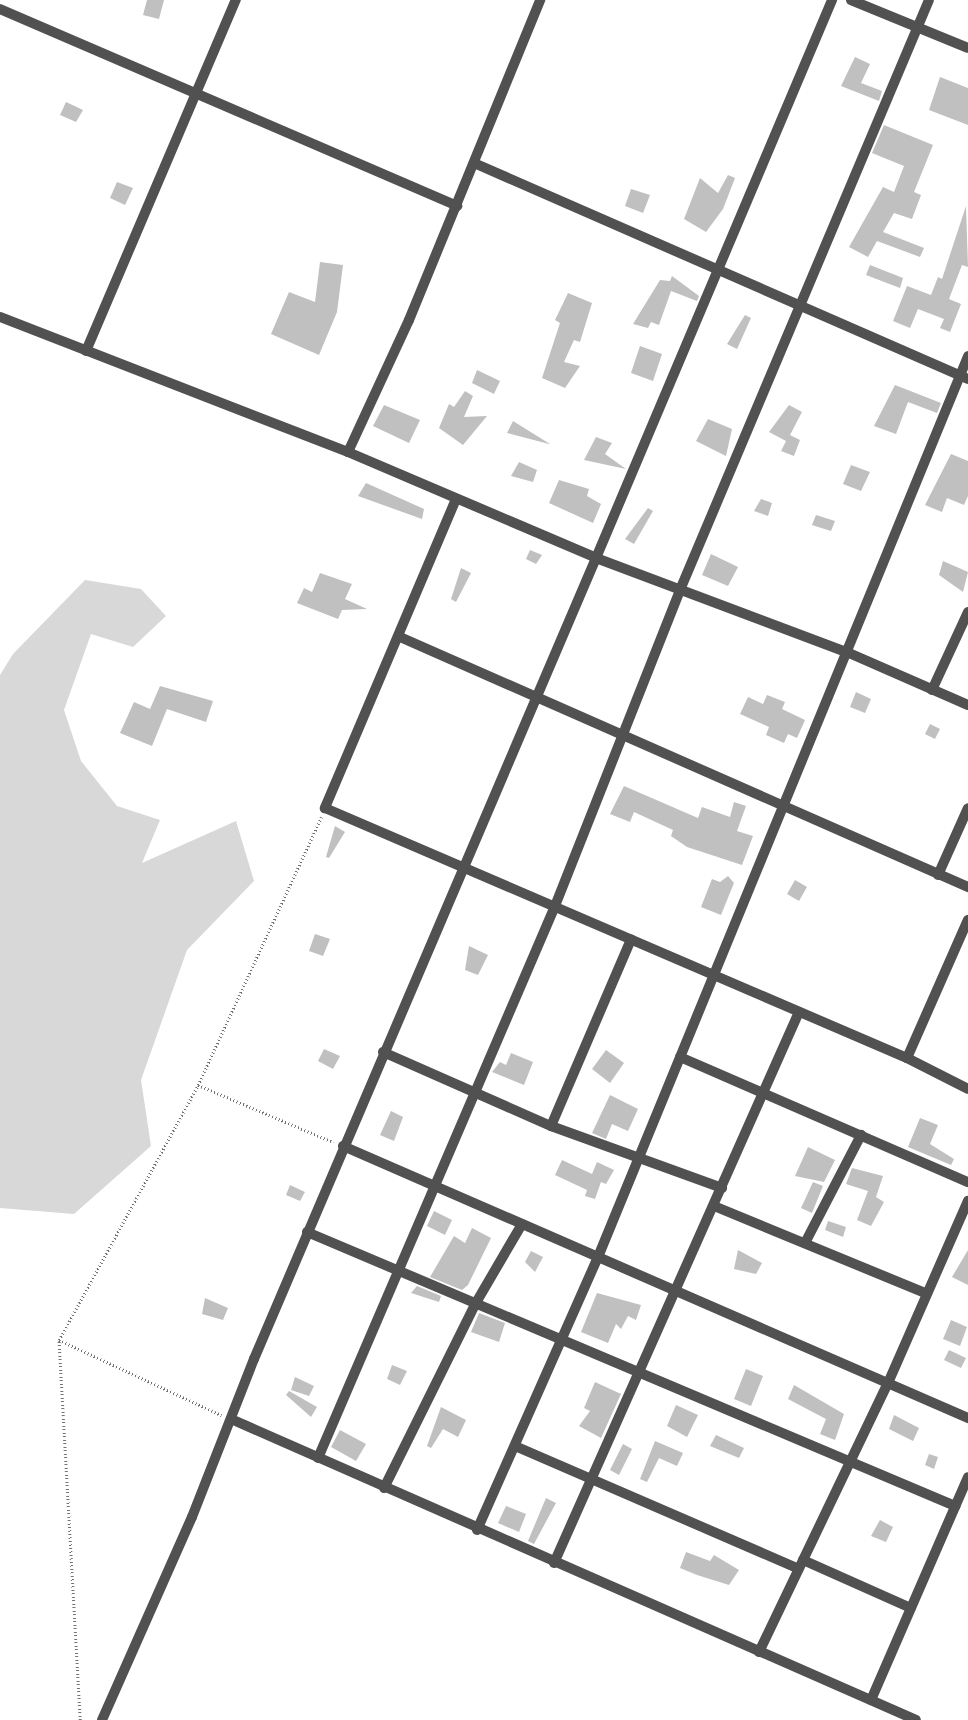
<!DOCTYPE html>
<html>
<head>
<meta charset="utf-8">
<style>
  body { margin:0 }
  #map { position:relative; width:968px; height:1720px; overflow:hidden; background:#fff; font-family:"PT Sans",sans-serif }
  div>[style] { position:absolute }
  .green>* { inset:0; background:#d8d8d8 }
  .building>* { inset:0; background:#c0c0c0 }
  .path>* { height:2.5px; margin-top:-1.25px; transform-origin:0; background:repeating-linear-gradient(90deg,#737373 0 1px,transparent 0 3.5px) }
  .minor>* { height:10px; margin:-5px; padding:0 5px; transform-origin:5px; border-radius:5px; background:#515151 }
  .tertiary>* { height:10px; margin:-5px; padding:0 5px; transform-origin:5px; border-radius:5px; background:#515151 }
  span { translate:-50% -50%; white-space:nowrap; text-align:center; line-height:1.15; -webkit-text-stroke:5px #fff; paint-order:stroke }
</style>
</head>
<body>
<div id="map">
  <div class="green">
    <i style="clip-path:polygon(85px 580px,141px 589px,166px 616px,133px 647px,91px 634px,64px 710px,81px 761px,117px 806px,160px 820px,142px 863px,236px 821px,254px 881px,187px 950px,141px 1080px,151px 1146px,74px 1214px,0 1208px,0 675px,13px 654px)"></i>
  </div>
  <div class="building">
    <i style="clip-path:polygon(147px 0,164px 0,159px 19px,143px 15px)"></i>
    <i style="clip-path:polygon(855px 57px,870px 64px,861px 83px,882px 91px,879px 101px,841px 86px)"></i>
    <i style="clip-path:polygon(940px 77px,968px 88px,968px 125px,929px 110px)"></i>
    <i style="clip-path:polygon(66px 102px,83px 110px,76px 122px,60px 115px)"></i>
    <i style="clip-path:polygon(884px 125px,933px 145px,914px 192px,921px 195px,912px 219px,894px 213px,883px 232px,924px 248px,920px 257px,877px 241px,868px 257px,849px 247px,883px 187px,894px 192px,904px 166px,872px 153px)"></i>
    <i style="clip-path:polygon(728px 175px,735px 178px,723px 209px,706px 232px,684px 219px,700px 178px,718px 193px)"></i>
    <i style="clip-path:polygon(117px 182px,133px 188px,125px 205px,110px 198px)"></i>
    <i style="clip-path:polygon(631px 189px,650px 195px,643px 213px,625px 206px)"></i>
    <i style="clip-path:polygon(966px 206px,968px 267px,962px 265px,949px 299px,961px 304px,950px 332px,940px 328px,944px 319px,918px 309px,910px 328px,893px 321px,907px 286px,931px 295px,938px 277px,942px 279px)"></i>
    <i style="clip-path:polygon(320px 262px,343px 265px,337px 312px,319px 355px,271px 334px,289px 292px,315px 302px)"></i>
    <i style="clip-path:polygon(870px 265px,903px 278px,900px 288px,866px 275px)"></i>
    <i style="clip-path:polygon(672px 276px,699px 296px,697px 301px,671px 291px,659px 325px,651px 322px,648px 328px,633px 324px,660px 280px,670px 281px)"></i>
    <i style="clip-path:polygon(568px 293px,592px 303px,580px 342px,574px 340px,564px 362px,580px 366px,565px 388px,542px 378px,560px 323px,555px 320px)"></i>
    <i style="clip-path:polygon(745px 315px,751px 318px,737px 349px,727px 344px)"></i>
    <i style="clip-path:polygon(640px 346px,662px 354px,653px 381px,631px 373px)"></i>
    <i style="clip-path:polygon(477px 370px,500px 381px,494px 394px,472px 383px)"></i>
    <i style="clip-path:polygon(895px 385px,941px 403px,937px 413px,908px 402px,896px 434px,874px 426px)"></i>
    <i style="clip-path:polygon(465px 391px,473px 396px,464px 417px,487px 416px,463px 445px,439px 428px,449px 404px,454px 407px)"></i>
    <i style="clip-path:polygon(384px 405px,420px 420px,409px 443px,373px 426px)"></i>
    <i style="clip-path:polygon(789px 405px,802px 412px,790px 435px,800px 440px,794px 456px,781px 451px,786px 441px,769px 432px)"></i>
    <i style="clip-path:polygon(708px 419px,732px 429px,726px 456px,696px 441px)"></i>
    <i style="clip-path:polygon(513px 421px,550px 444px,549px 444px,507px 433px)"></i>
    <i style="clip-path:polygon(596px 437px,612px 443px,605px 454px,626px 469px,584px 460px)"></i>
    <i style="clip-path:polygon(951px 454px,968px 461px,968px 496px,964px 505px,947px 498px,942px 512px,925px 505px)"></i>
    <i style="clip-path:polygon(519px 462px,537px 470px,533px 482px,511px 476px)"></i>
    <i style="clip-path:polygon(851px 465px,870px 472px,861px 491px,843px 484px)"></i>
    <i style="clip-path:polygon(559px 480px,589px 489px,587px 496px,601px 504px,593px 523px,549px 503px)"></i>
    <i style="clip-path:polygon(366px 483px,424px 509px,422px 519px,358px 496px)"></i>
    <i style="clip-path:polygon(761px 499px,772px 503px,768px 516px,754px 511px)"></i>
    <i style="clip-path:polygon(648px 508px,653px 511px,634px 544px,625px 539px)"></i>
    <i style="clip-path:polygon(816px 515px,835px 521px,831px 531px,812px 525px)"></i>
    <i style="clip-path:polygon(530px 550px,542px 555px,536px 564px,526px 559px)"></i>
    <i style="clip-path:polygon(711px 554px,738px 567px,728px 586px,702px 575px)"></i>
    <i style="clip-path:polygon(943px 561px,968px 572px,963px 592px,939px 575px)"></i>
    <i style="clip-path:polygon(461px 568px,471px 573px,456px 602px,451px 599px)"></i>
    <i style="clip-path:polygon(320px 573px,352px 584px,345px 599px,367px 609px,342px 610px,338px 619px,297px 603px,304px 588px,312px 592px)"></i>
    <i style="clip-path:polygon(160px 686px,213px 701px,206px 722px,167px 709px,152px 746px,120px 733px,134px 702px,150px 709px)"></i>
    <i style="clip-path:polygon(856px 692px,871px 699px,865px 713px,850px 707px)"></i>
    <i style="clip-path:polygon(767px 695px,785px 702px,782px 709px,805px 720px,797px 738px,788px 734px,784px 743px,766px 735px,769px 727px,740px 714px,748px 697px,763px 704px)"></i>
    <i style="clip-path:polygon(930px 724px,940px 729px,935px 739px,925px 734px)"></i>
    <i style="clip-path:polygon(624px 786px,698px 818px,702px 807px,730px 817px,734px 802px,746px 806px,737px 831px,753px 836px,742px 865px,687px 847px,671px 836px,673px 830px,634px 812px,630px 822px,610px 814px)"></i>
    <i style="clip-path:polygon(335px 826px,345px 832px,329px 858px,326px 857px)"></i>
    <i style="clip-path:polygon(728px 876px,734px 883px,721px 915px,701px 907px,712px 879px,720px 882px)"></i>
    <i style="clip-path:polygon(795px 880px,807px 887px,799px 901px,787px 894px)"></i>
    <i style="clip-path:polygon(315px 934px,330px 939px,323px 956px,309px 951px)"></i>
    <i style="clip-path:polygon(469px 946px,488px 955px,478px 975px,465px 970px)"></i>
    <i style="clip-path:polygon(324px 1049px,340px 1056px,333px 1069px,318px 1061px)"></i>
    <i style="clip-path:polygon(606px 1050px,624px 1063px,610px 1083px,592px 1069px)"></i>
    <i style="clip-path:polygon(511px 1053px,533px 1062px,524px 1085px,492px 1072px,500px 1062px,506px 1065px)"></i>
    <i style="clip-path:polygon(610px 1095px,638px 1109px,628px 1131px,612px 1124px,606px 1139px,592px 1133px)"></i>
    <i style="clip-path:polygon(391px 1111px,403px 1117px,394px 1141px,380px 1135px)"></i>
    <i style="clip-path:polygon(920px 1118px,938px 1125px,930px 1144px,954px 1159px,951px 1165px,908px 1147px)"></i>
    <i style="clip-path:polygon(808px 1147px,835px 1160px,824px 1182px,795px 1176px)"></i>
    <i style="clip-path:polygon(562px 1160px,592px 1174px,597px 1162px,614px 1170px,606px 1184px,601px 1182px,595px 1199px,585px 1196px,587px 1190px,555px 1175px)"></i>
    <i style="clip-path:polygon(852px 1168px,883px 1176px,876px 1197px,884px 1202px,871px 1226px,857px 1220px,868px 1191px,846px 1184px)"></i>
    <i style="clip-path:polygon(813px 1182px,823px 1186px,812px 1213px,801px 1208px)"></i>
    <i style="clip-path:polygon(290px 1185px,305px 1192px,300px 1201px,286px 1195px)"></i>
    <i style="clip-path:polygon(434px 1211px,452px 1220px,445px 1235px,427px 1226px)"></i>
    <i style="clip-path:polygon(828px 1221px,846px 1227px,843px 1237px,825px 1230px)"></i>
    <i style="clip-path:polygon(472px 1228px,491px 1238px,468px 1285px,462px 1290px,430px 1277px,454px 1236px,465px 1243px)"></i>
    <i style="clip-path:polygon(738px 1250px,762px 1263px,756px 1274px,734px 1269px)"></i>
    <i style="clip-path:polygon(968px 1250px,968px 1285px,952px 1277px)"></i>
    <i style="clip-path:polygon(531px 1251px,543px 1257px,535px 1272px,525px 1262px)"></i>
    <i style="clip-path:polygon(417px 1286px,441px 1296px,439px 1302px,411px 1293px)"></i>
    <i style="clip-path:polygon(597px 1293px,641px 1305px,636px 1320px,628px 1316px,621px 1329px,616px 1324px,608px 1343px,581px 1332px)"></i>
    <i style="clip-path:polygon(205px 1298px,228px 1308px,223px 1320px,202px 1314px)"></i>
    <i style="clip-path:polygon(479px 1313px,505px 1323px,499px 1342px,471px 1332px)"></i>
    <i style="clip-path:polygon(951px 1320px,967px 1327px,960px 1346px,943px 1339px)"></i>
    <i style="clip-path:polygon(949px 1350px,966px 1358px,961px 1368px,944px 1360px)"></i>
    <i style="clip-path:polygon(392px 1365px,407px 1371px,400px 1385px,387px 1379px)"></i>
    <i style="clip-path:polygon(746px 1369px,763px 1376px,751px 1406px,734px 1399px)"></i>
    <i style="clip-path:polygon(295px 1377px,314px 1386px,309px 1396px,291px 1390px)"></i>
    <i style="clip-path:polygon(595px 1382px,621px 1394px,601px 1438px,579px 1426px,590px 1411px,584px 1408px)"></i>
    <i style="clip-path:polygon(794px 1385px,844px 1414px,835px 1440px,820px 1434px,826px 1419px,788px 1399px)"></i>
    <i style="clip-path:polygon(289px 1391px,317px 1407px,311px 1417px,286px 1395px)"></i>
    <i style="clip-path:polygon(676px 1405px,698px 1415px,687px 1437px,667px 1426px)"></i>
    <i style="clip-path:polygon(441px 1407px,466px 1420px,458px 1437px,443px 1429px,431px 1448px,427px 1446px)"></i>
    <i style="clip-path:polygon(894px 1415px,919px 1428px,913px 1441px,889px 1429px)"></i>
    <i style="clip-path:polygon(340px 1430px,366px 1444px,356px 1461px,331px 1447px)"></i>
    <i style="clip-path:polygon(716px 1435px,744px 1448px,739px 1458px,710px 1446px)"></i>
    <i style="clip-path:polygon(655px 1441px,683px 1453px,677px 1466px,659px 1458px,647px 1482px,640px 1479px)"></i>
    <i style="clip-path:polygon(623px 1444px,632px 1449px,619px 1475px,610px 1470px)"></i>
    <i style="clip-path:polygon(929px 1454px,938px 1457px,934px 1469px,925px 1465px)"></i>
    <i style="clip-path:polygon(546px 1498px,556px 1503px,534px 1544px,528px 1541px)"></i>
    <i style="clip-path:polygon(506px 1506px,526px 1514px,519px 1532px,498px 1523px)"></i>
    <i style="clip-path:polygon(880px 1520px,893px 1527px,886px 1542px,871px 1536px)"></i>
    <i style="clip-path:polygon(686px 1552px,710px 1561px,714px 1555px,739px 1570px,729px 1585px,697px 1575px,680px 1568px)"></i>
  </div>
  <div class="path">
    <i style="left:198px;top:1085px;width:147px;rotate:22.9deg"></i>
    <i style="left:59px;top:1340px;width:179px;rotate:24.8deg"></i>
    <i style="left:80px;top:1720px;width:381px;rotate:-93.2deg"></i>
    <i style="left:59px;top:1340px;width:290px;rotate:-61.4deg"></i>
    <i style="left:198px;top:1085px;width:295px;rotate:-65.3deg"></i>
  </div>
  <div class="minor">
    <i style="left:851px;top:0;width:126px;rotate:22.3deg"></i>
    <i style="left:0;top:9px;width:498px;rotate:23.3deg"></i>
    <i style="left:474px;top:163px;width:539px;rotate:23.62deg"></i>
    <i style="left:86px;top:351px;width:382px;rotate:-66.9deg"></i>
    <i style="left:348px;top:452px;width:145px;rotate:-65.2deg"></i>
    <i style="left:409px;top:320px;width:346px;rotate:-67.7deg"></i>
    <i style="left:456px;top:499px;width:336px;rotate:113deg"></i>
    <i style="left:325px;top:808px;width:633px;rotate:23.25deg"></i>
    <i style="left:907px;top:1058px;width:68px;rotate:26.9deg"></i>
    <i style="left:596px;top:558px;width:606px;rotate:-67.07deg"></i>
    <i style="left:400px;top:637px;width:621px;rotate:23.76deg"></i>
    <i style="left:932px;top:690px;width:86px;rotate:-65.2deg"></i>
    <i style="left:938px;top:875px;width:73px;rotate:-65.9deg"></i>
    <i style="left:383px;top:1052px;width:184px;rotate:23.8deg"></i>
    <i style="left:551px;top:1126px;width:182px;rotate:19.9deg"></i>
    <i style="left:680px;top:1057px;width:314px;rotate:23.5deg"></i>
    <i style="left:907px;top:1058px;width:151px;rotate:-66.2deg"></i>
    <i style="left:551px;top:1126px;width:203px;rotate:-66.8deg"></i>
    <i style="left:343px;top:1146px;width:682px;rotate:23.52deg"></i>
    <i style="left:714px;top:1206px;width:230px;rotate:22.4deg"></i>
    <i style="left:307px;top:1232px;width:704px;rotate:22.92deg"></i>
    <i style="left:805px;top:1243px;width:122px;rotate:-62.6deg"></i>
    <i style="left:231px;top:1419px;width:748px;rotate:23.72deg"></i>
    <i style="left:515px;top:1446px;width:309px;rotate:23.4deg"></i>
    <i style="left:318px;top:1458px;width:601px;rotate:-66.76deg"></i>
    <i style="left:555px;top:906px;width:340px;rotate:-68.4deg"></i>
    <i style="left:680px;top:590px;width:640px;rotate:-67.12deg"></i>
    <i style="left:384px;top:1488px;width:209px;rotate:-63.6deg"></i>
    <i style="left:477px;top:1301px;width:89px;rotate:-59.7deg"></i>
    <i style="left:477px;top:1530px;width:299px;rotate:-66.1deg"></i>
    <i style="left:598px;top:1257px;width:974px;rotate:-67.67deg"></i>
    <i style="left:803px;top:1560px;width:118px;rotate:24deg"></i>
    <i style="left:554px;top:1563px;width:603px;rotate:-66.03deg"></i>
    <i style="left:759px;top:1652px;width:298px;rotate:-64.4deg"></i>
    <i style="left:888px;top:1383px;width:199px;rotate:-66.3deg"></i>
    <i style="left:871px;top:1700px;width:243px;rotate:-66.5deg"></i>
  </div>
  <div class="tertiary">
    <i style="left:0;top:317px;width:373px;rotate:21.2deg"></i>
    <i style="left:348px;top:452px;width:270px;rotate:23.1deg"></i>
    <i style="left:596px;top:558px;width:270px;rotate:20.6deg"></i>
    <i style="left:849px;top:653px;width:130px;rotate:23.6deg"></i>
    <i style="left:102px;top:1720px;width:222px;rotate:-66.1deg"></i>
    <i style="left:192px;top:1517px;width:170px;rotate:-68.6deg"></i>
    <i style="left:254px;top:1359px;width:871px;rotate:-66.88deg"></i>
  </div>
</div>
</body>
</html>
